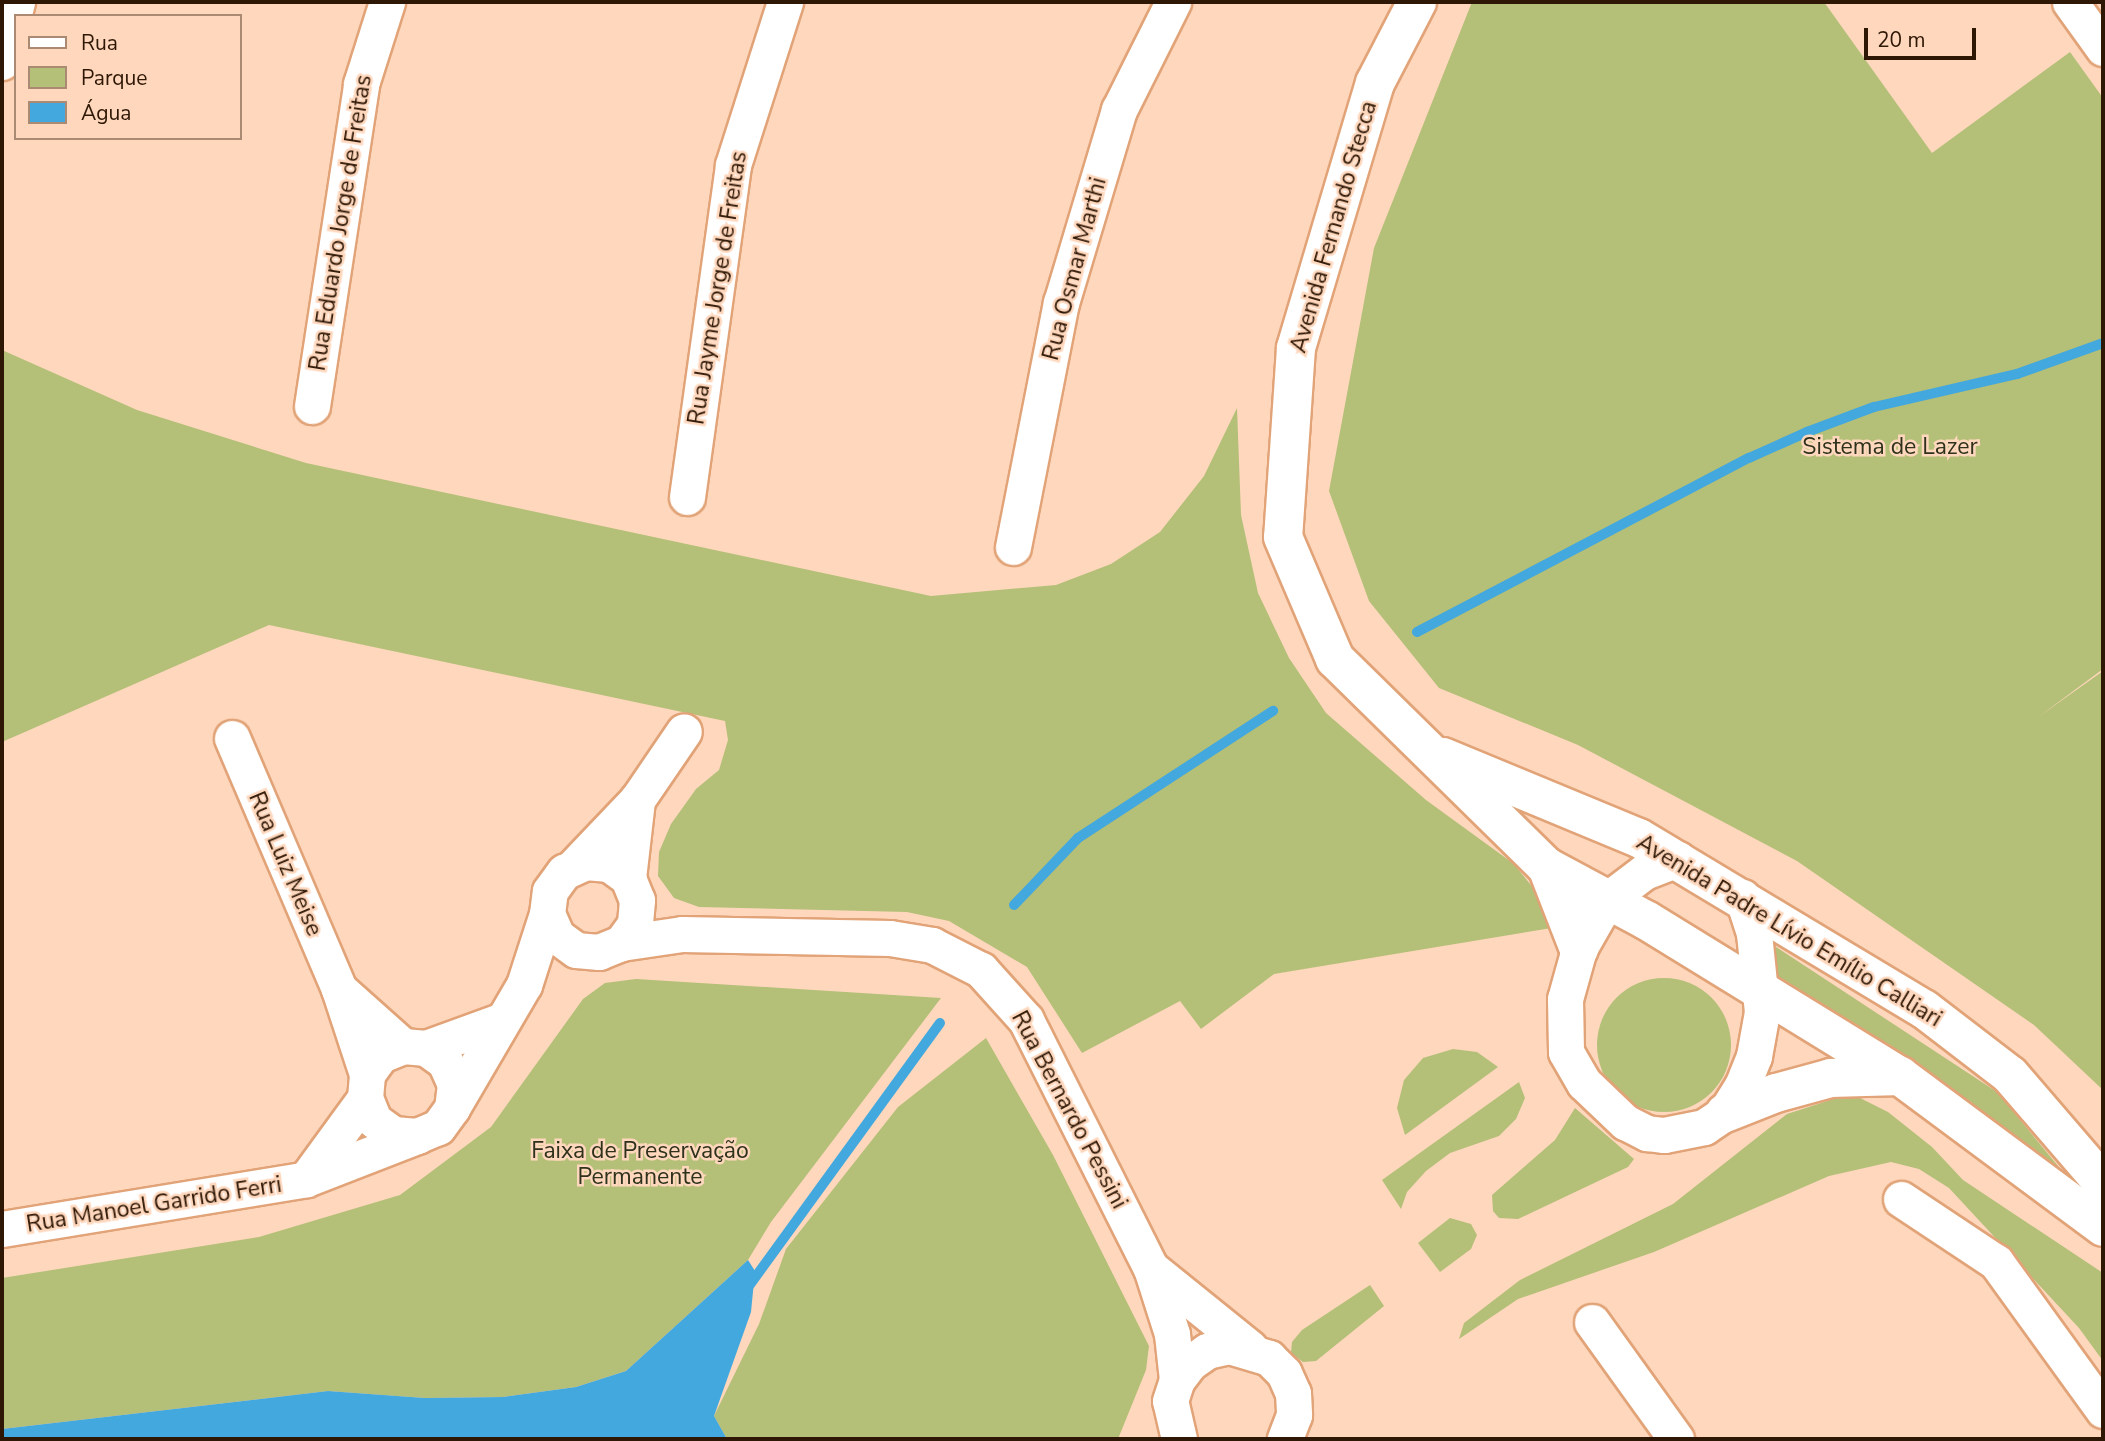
<!DOCTYPE html>
<html>
<head>
<meta charset="utf-8">
<style>
  body { margin:0 }
  #map { position:relative; width:2105px; height:1441px; overflow:hidden; background:#fed7bd; font-family:"Nunito Sans",sans-serif }
  div>[style] { position:absolute }
  .green>* { inset:0; background:#b4bf77 }
  .round { border-radius:50% }
  .water>* { inset:0; background:#43a8de }
  .stream>* { height:10px; margin:-5px; padding:0 5px; transform-origin:5px; border-radius:5px; background:#43a8de }
  .roads { filter:drop-shadow(2px 0 #e1a377) drop-shadow(-2px 0 #e1a377) drop-shadow(0 2px #e1a377) drop-shadow(0 -2px #e1a377) }
  .minor>* { height:35px; margin:-17.5px; padding:0 17.5px; transform-origin:17.5px; border-radius:17.5px; background:#fff }
  .tertiary>* { height:38px; margin:-19px; padding:0 19px; transform-origin:19px; border-radius:19px; background:#fff }
  span { translate:-50% -50%; white-space:nowrap; text-align:center; line-height:1.15; -webkit-text-stroke:5px #fed7bd; paint-order:stroke }
  .street-label { font-size:23px; color:#2e1705 }
  .park-label { font-size:23px; color:#2e311b }
  .frame { position:absolute; inset:0; border:4px solid #2e1705; pointer-events:none }
  .legend { position:absolute; left:14px; top:14px; width:228px; height:126px; box-sizing:border-box; background:#fed7bd; border:2px solid #ab8a73; margin:0; padding:9px 12px; list-style:none; font-size:21px; color:#2e1705 }
  .legend li { display:flex; align-items:center; gap:14px; height:35px }
  .legend b { width:35px; border:2px solid #ab8a73 }
  .scale { position:absolute; left:1864px; top:28px; width:112px; height:32px; box-sizing:border-box; border:4px solid #2e1705; border-top:0; padding-left:9px; font-size:21px; line-height:24px; white-space:nowrap; color:#2e1705; -webkit-text-stroke:5px #fed7bd; paint-order:stroke }
</style>
</head>
<body>
<div id="map">
  <div class="green">
    <i style="clip-path:polygon(1472px 2px,1824px 2px,1932px 153px,2070px 52px,2103px 98px,2103px 669px,2037px 718px,2103px 671px,2103px 1090px,2034px 1025px,1797px 861px,1578px 745px,1439px 688px,1369px 601px,1329px 491px,1374px 248px)"></i>
    <i style="clip-path:polygon(2px 350px,137px 410px,306px 463px,931px 596px,1056px 585px,1111px 564px,1160px 532px,1204px 476px,1237px 408px,1241px 515px,1258px 593px,1289px 658px,1326px 713px,1426px 800px,1514px 864px,1564px 926px,1274px 974px,1201px 1029px,1180px 1001px,1082px 1053px,1027px 967px,949px 921px,907px 912px,699px 907px,674px 898px,658px 876px,659px 852px,671px 824px,696px 789px,719px 770px,728px 740px,725px 721px,269px 625px,2px 742px)"></i>
    <i style="clip-path:polygon(1770px 943px,1997px 1092px,2082px 1195px,1773px 980px)"></i>
    <i class="round" style="left:1597px;top:978px;width:134px;height:134px"></i>
    <i style="clip-path:polygon(636px 979px,941px 998px,771px 1222px,748px 1260px,626px 1371px,576px 1387px,503px 1397px,425px 1398px,328px 1391px,2px 1429px,2px 1278px,259px 1237px,400px 1195px,491px 1127px,583px 999px,605px 983px)"></i>
    <i style="clip-path:polygon(986px 1038px,1053px 1155px,1149px 1346px,1146px 1370px,1118px 1439px,727px 1439px,714px 1416px,759px 1324px,786px 1249px,898px 1107px)"></i>
    <i style="clip-path:polygon(1453px 1049px,1477px 1052px,1498px 1067px,1405px 1135px,1397px 1108px,1404px 1080px,1423px 1058px)"></i>
    <i style="clip-path:polygon(1519px 1082px,1525px 1098px,1516px 1119px,1499px 1136px,1450px 1153px,1426px 1171px,1407px 1192px,1401px 1209px,1382px 1180px)"></i>
    <i style="clip-path:polygon(1843px 1096px,1860px 1098px,1888px 1112px,1932px 1147px,1963px 1180px,2103px 1273px,2103px 1361px,2079px 1328px,1949px 1188px,1919px 1169px,1891px 1162px,1829px 1176px,1654px 1252px,1518px 1299px,1459px 1339px,1464px 1323px,1520px 1280px,1673px 1204px,1787px 1114px)"></i>
    <i style="clip-path:polygon(1575px 1108px,1634px 1159px,1628px 1167px,1518px 1219px,1499px 1218px,1493px 1211px,1492px 1195px,1555px 1140px)"></i>
    <i style="clip-path:polygon(1450px 1218px,1471px 1224px,1477px 1235px,1471px 1249px,1440px 1272px,1418px 1243px)"></i>
    <i style="clip-path:polygon(1370px 1285px,1384px 1306px,1316px 1361px,1303px 1362px,1291px 1353px,1292px 1342px,1302px 1330px)"></i>
  </div>
  <div class="water">
    <i style="clip-path:polygon(748px 1260px,755px 1271px,751px 1312px,714px 1416px,727px 1439px,2px 1439px,2px 1429px,328px 1391px,425px 1398px,503px 1397px,576px 1387px,626px 1371px)"></i>
  </div>
  <div class="stream">
    <i style="left:1417px;top:632px;width:375px;rotate:-27.7deg"></i>
    <i style="left:1749px;top:458px;width:64px;rotate:-24.1deg"></i>
    <i style="left:1807px;top:432px;width:72px;rotate:-20.5deg"></i>
    <i style="left:1874px;top:407px;width:147px;rotate:-13deg"></i>
    <i style="left:2017px;top:374px;width:91px;rotate:-19.8deg"></i>
    <i style="left:1014px;top:905px;width:93px;rotate:-46.3deg"></i>
    <i style="left:1078px;top:838px;width:233px;rotate:-33.1deg"></i>
    <i style="left:746px;top:1290px;width:330px;rotate:-54deg"></i>
  </div>
  <div class="roads">
    <div class="minor">
      <i style="left:2070px;top:2px;width:57px;rotate:54.3deg"></i>
      <i style="left:2px;top:62px;width:62px;rotate:-76deg"></i>
      <i style="left:312px;top:406px;width:326px;rotate:-81.3deg"></i>
      <i style="left:361px;top:84px;width:86px;rotate:-72.4deg"></i>
      <i style="left:687px;top:497px;width:335px;rotate:-82.1deg"></i>
      <i style="left:733px;top:165px;width:171px;rotate:-72.3deg"></i>
      <i style="left:1013px;top:547px;width:249px;rotate:-78.9deg"></i>
      <i style="left:1061px;top:303px;width:202px;rotate:-73.3deg"></i>
      <i style="left:1119px;top:110px;width:121px;rotate:-63.4deg"></i>
      <i style="left:232px;top:738px;width:273px;rotate:66.9deg"></i>
      <i style="left:339px;top:989px;width:89px;rotate:71.8deg"></i>
      <i style="left:1678px;top:859px;width:36px;rotate:159deg"></i>
      <i style="left:1644px;top:872px;width:46px;rotate:142.9deg"></i>
      <i style="left:1607px;top:900px;width:56px;rotate:119.7deg"></i>
      <i style="left:1579px;top:949px;width:52px;rotate:105.6deg"></i>
      <i style="left:1565px;top:999px;width:53px;rotate:88.9deg"></i>
      <i style="left:1566px;top:1052px;width:36px;rotate:60deg"></i>
      <i style="left:1584px;top:1083px;width:57px;rotate:43.6deg"></i>
      <i style="left:1625px;top:1122px;width:25px;rotate:27deg"></i>
      <i style="left:1647px;top:1133px;width:17px;rotate:7deg"></i>
      <i style="left:1664px;top:1135px;width:41px;rotate:-11.3deg"></i>
      <i style="left:1704px;top:1127px;width:25px;rotate:-34deg"></i>
      <i style="left:1725px;top:1113px;width:32px;rotate:-58deg"></i>
      <i style="left:1742px;top:1086px;width:32px;rotate:-68deg"></i>
      <i style="left:1754px;top:1056px;width:45px;rotate:-79.7deg"></i>
      <i style="left:1762px;top:1012px;width:79px;rotate:-95.8deg"></i>
      <i style="left:1754px;top:933px;width:38px;rotate:-108deg"></i>
      <i style="left:574px;top:866px;width:91px;rotate:-46.3deg"></i>
      <i style="left:637px;top:800px;width:83px;rotate:-55.7deg"></i>
      <i style="left:628px;top:878px;width:79px;rotate:-83.4deg"></i>
      <i style="left:621px;top:943px;width:62px;rotate:-8.4deg"></i>
      <i style="left:682px;top:934px;width:208px;rotate:1.1deg"></i>
      <i style="left:890px;top:938px;width:43px;rotate:9.5deg"></i>
      <i style="left:932px;top:945px;width:55px;rotate:27deg"></i>
      <i style="left:981px;top:970px;width:67px;rotate:48deg"></i>
      <i style="left:1026px;top:1020px;width:278px;rotate:63.3deg"></i>
      <i style="left:1151px;top:1268px;width:69px;rotate:72.3deg"></i>
      <i style="left:1172px;top:1334px;width:46px;rotate:83.8deg"></i>
      <i style="left:339px;top:989px;width:86px;rotate:41.7deg"></i>
      <i style="left:426px;top:1048px;width:79px;rotate:-20deg"></i>
      <i style="left:452px;top:1108px;width:143px;rotate:-59.7deg"></i>
      <i style="left:524px;top:985px;width:75px;rotate:-72.1deg"></i>
      <i style="left:547px;top:914px;width:23px;rotate:-83deg"></i>
      <i style="left:550px;top:891px;width:24px;rotate:-54deg"></i>
      <i style="left:564px;top:872px;width:23px;rotate:-25deg"></i>
      <i style="left:585px;top:862px;width:24px;rotate:5deg"></i>
      <i style="left:609px;top:864px;width:24px;rotate:36deg"></i>
      <i style="left:628px;top:878px;width:24px;rotate:68deg"></i>
      <i style="left:637px;top:900px;width:24px;rotate:95deg"></i>
      <i style="left:635px;top:924px;width:24px;rotate:126deg"></i>
      <i style="left:621px;top:943px;width:24px;rotate:158deg"></i>
      <i style="left:599px;top:952px;width:23px;rotate:-175deg"></i>
      <i style="left:576px;top:950px;width:24px;rotate:-144deg"></i>
      <i style="left:557px;top:936px;width:24px;rotate:-114deg"></i>
      <i style="left:306px;top:1179px;width:100px;rotate:-53.9deg"></i>
      <i style="left:365px;top:1098px;width:24px;rotate:-85deg"></i>
      <i style="left:367px;top:1074px;width:24px;rotate:-54deg"></i>
      <i style="left:381px;top:1055px;width:24px;rotate:-22deg"></i>
      <i style="left:403px;top:1046px;width:23px;rotate:5deg"></i>
      <i style="left:426px;top:1048px;width:24px;rotate:36deg"></i>
      <i style="left:445px;top:1062px;width:24px;rotate:66deg"></i>
      <i style="left:455px;top:1084px;width:24px;rotate:97deg"></i>
      <i style="left:452px;top:1108px;width:24px;rotate:126deg"></i>
      <i style="left:438px;top:1127px;width:23px;rotate:157deg"></i>
      <i style="left:417px;top:1136px;width:24px;rotate:-175deg"></i>
      <i style="left:393px;top:1134px;width:24px;rotate:-144deg"></i>
      <i style="left:374px;top:1120px;width:24px;rotate:-112deg"></i>
      <i style="left:1901px;top:1199px;width:114px;rotate:33.6deg"></i>
      <i style="left:1996px;top:1262px;width:183px;rotate:54.1deg"></i>
      <i style="left:2px;top:1229px;width:308px;rotate:-9.3deg"></i>
      <i style="left:306px;top:1179px;width:119px;rotate:-21.2deg"></i>
      <i style="left:1151px;top:1268px;width:127px;rotate:38.9deg"></i>
      <i style="left:1592px;top:1322px;width:144px;rotate:54.3deg"></i>
      <i style="left:1179px;top:1439px;width:39px;rotate:-103deg"></i>
      <i style="left:1170px;top:1401px;width:22px;rotate:-72deg"></i>
      <i style="left:1177px;top:1380px;width:21px;rotate:-53deg"></i>
      <i style="left:1190px;top:1363px;width:21px;rotate:-35deg"></i>
      <i style="left:1207px;top:1351px;width:23px;rotate:-13deg"></i>
      <i style="left:1229px;top:1346px;width:42px;rotate:16.7deg"></i>
      <i style="left:1269px;top:1358px;width:21px;rotate:45deg"></i>
      <i style="left:1284px;top:1373px;width:22px;rotate:66deg"></i>
      <i style="left:1293px;top:1393px;width:22px;rotate:87deg"></i>
      <i style="left:1294px;top:1415px;width:26px;rotate:111deg"></i>
    </div>
    <div class="tertiary">
      <i style="left:1417px;top:2px;width:91px;rotate:117.4deg"></i>
      <i style="left:1375px;top:83px;width:277px;rotate:106.6deg"></i>
      <i style="left:1296px;top:348px;width:189px;rotate:93.9deg"></i>
      <i style="left:1283px;top:537px;width:133px;rotate:66.9deg"></i>
      <i style="left:1335px;top:659px;width:297px;rotate:44.5deg"></i>
      <i style="left:1547px;top:867px;width:112px;rotate:28.2deg"></i>
      <i style="left:1646px;top:920px;width:298px;rotate:31.6deg"></i>
      <i style="left:1900px;top:1076px;width:253px;rotate:36.6deg"></i>
      <i style="left:1443px;top:757px;width:212px;rotate:22.5deg"></i>
      <i style="left:1639px;top:838px;width:332px;rotate:31deg"></i>
      <i style="left:1924px;top:1009px;width:108px;rotate:37.5deg"></i>
      <i style="left:2010px;top:1075px;width:143px;rotate:49.3deg"></i>
      <i style="left:1547px;top:867px;width:88px;rotate:68.7deg"></i>
      <i style="left:1725px;top:1113px;width:55px;rotate:-21.4deg"></i>
      <i style="left:1776px;top:1093px;width:57px;rotate:-15.3deg"></i>
      <i style="left:1831px;top:1078px;width:69px;rotate:-1.7deg"></i>
    </div>
  </div>
  <div class="street-label">
    <span style="left:341px;top:223px;rotate:-81deg">Rua Eduardo Jorge de Freitas</span>
    <span style="left:1334px;top:227px;rotate:-74deg">Avenida Fernando Stecca</span>
    <span style="left:1075px;top:269px;rotate:-75deg">Rua Osmar Marthi</span>
    <span style="left:718px;top:288px;rotate:-81deg">Rua Jayme Jorge de Freitas</span>
    <span style="left:285px;top:864px;rotate:67deg">Rua Luiz Meise</span>
    <span style="left:1789px;top:931px;rotate:31deg">Avenida Padre Lívio Emílio Calliari</span>
    <span style="left:1069px;top:1110px;rotate:62deg">Rua Bernardo Pessini</span>
    <span style="left:154px;top:1205px;rotate:-9deg">Rua Manoel Garrido Ferri</span>
  </div>
  <div class="park-label">
    <span style="left:1890px;top:447px">Sistema de Lazer</span>
    <span style="left:640px;top:1164px">Faixa de Preservação<br>Permanente</span>
  </div>
  <div class="frame"></div>
  <ul class="legend">
  <li><b style="height:9px;background:#fff"></b>Rua</li>
  <li><b style="height:19px;background:#b4bf77"></b>Parque</li>
  <li><b style="height:19px;background:#43a8de"></b>Água</li>
  </ul>
  <div class="scale">20 m</div>
</div>
</body>
</html>
